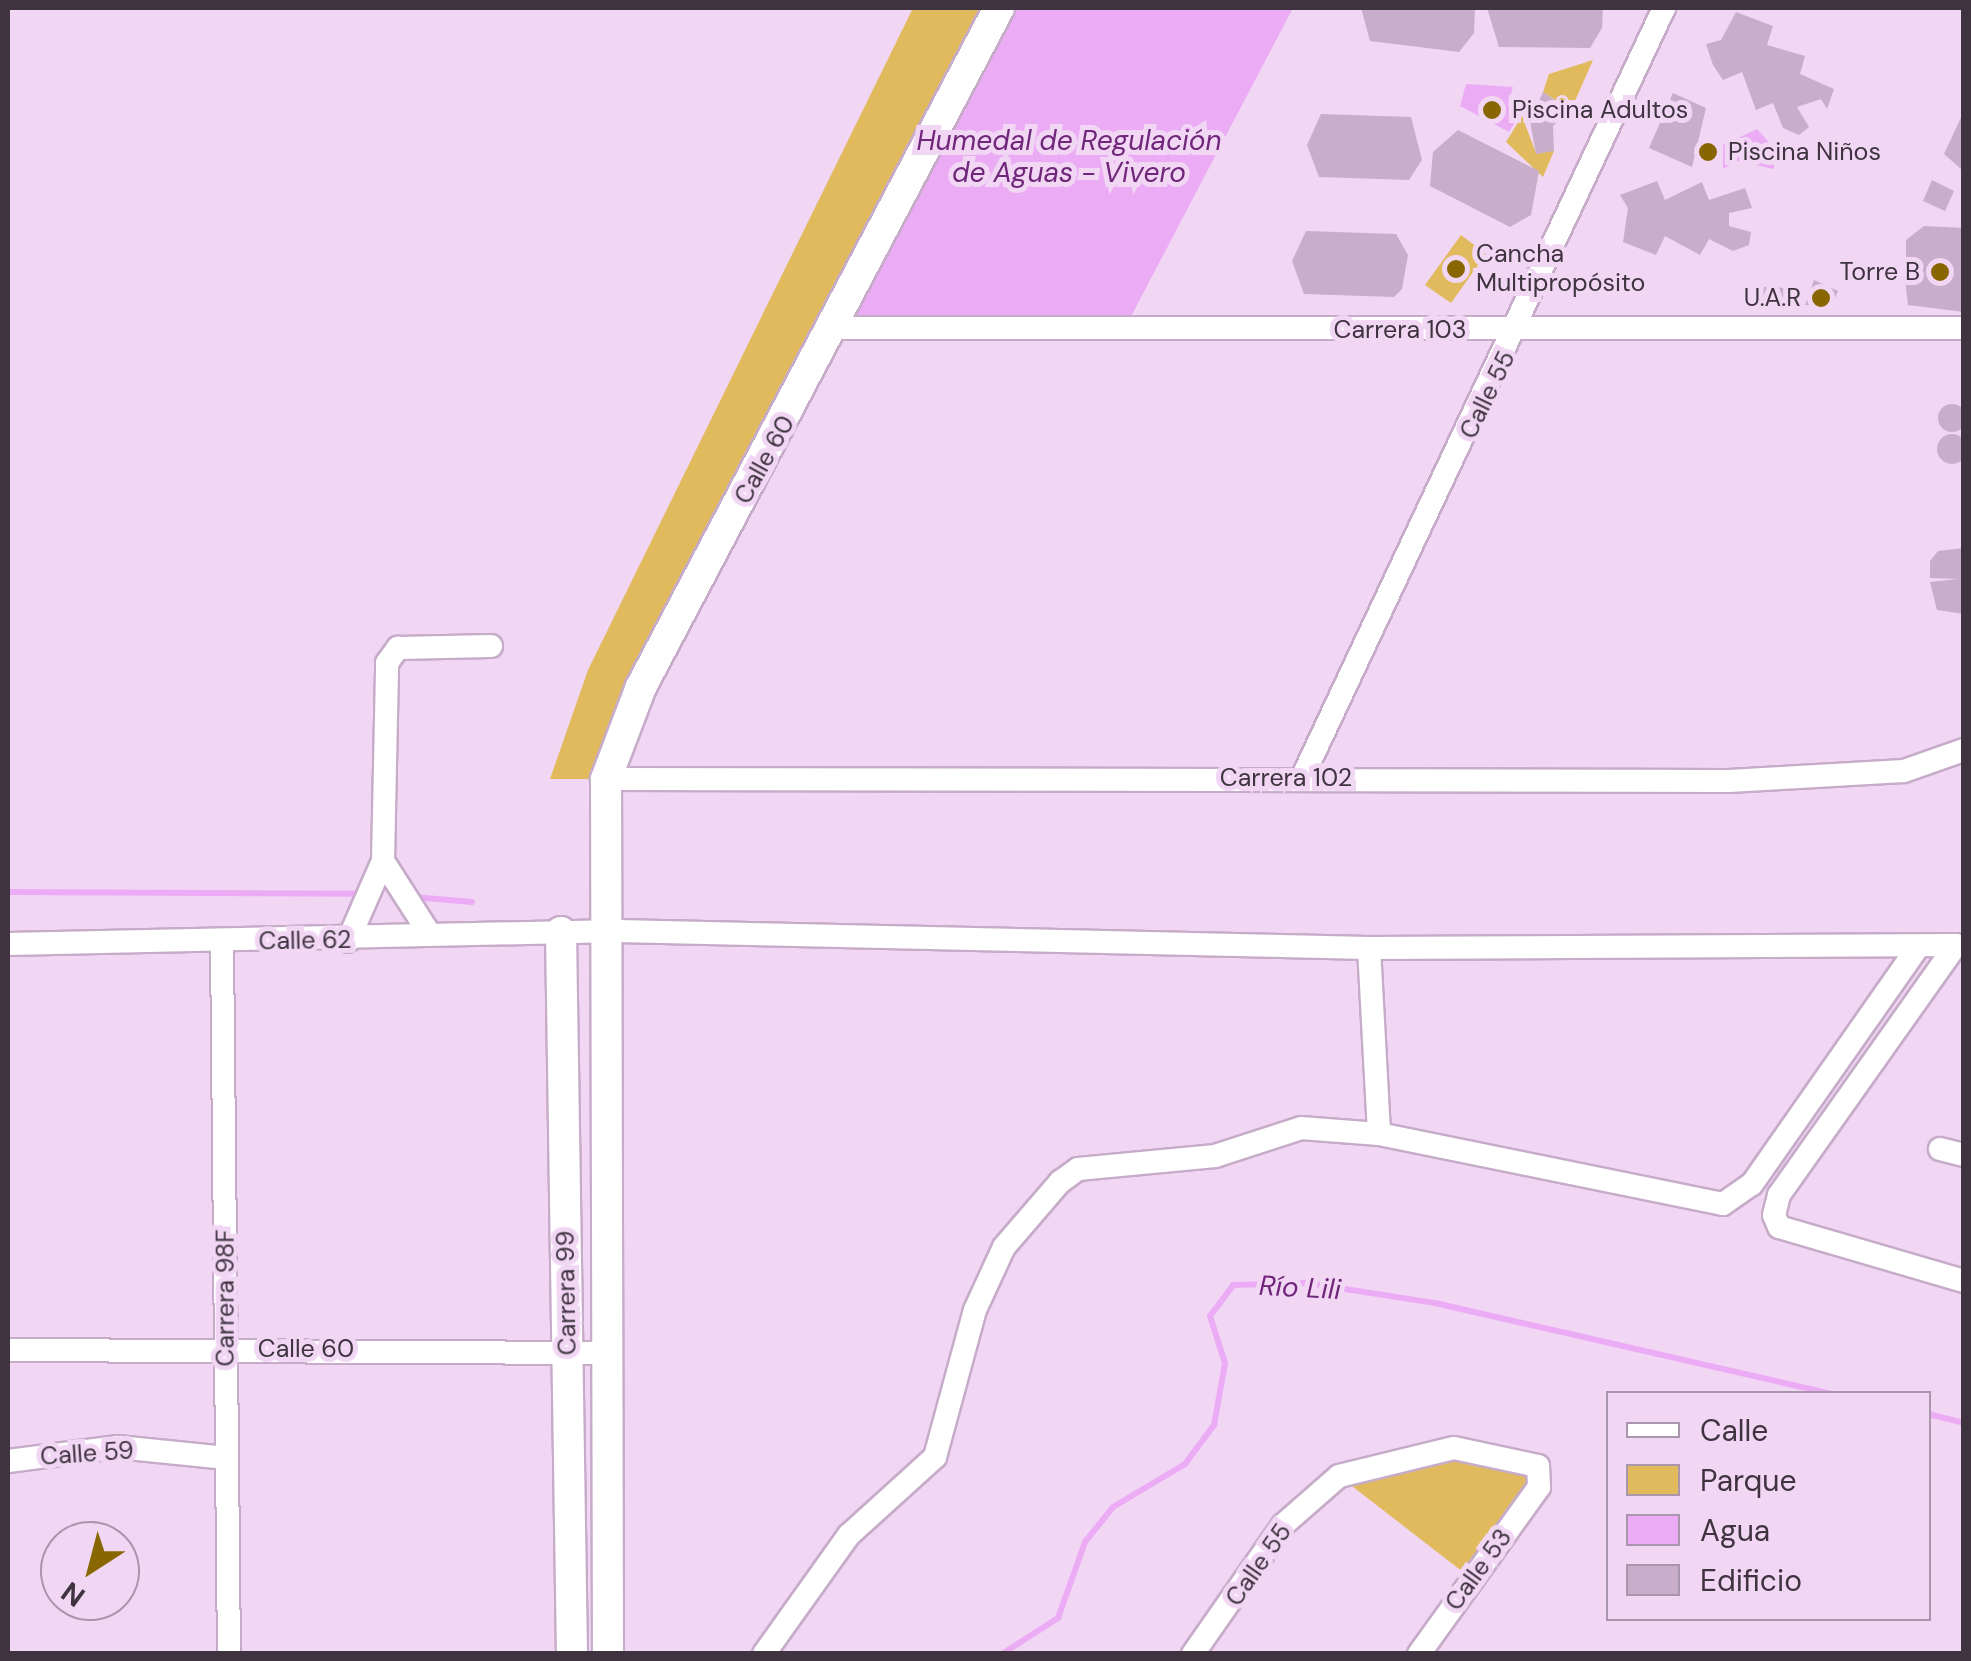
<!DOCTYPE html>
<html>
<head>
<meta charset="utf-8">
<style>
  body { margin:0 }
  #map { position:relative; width:1971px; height:1661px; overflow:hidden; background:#f1d7f4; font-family:"DM Sans",sans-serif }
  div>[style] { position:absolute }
  .green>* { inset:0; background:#e1ba5e }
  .water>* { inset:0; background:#ecacf5 }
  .stream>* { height:6px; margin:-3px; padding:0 3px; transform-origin:3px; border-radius:3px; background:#ecacf5 }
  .building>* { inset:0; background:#c8aeca }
  .round { border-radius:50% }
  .roads { filter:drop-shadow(2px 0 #c6acc9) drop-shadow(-2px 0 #c6acc9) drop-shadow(0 2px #c6acc9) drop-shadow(0 -2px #c6acc9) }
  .street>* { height:22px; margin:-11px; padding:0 11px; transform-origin:11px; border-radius:11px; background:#fff }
  .secondary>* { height:30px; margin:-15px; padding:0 15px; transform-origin:15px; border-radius:15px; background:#fff }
  .dots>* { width:28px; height:28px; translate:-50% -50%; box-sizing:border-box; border:5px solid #f1d7f4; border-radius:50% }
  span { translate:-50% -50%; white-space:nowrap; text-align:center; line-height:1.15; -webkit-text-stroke:10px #f1d7f4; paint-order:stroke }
  .poi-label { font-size:25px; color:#3e333f }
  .left { translate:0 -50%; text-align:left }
  .right { translate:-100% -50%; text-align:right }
  .street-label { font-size:25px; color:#3e333f }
  .water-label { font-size:28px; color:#70267a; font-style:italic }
  .frame { position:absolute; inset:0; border:10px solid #3e333f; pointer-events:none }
  .legend { position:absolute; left:1606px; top:1391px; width:325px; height:230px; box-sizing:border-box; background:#f1d7f4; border:2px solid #a995ac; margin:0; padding:12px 18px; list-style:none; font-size:30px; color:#3e333f }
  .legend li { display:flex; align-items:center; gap:20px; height:50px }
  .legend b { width:50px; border:2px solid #a995ac }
  .north { position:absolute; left:40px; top:1521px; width:100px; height:100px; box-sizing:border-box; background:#f1d7f4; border:2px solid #a995ac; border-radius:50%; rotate:216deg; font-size:28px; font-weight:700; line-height:40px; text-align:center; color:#3e333f }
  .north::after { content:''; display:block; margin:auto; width:35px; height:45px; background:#886703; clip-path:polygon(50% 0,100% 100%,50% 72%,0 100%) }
</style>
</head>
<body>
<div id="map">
  <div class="green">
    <i style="clip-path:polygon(913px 8px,998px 8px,606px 779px,550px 779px,588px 670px)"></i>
    <i style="clip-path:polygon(1593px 60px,1571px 110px,1543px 92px,1549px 74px)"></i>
    <i style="clip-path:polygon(1522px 116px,1536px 153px,1554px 151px,1543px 177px,1506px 142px)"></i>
    <i style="clip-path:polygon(1461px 235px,1486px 254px,1451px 303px,1425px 285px)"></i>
    <i style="clip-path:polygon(1417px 1452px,1538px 1466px,1472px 1579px,1339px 1476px)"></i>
  </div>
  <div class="water">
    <i style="clip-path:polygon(999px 8px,1293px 8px,1126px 326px,837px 328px)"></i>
    <i style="clip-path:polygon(1466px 84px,1513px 87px,1508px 105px,1520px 114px,1509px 132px,1460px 106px)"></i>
    <i style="clip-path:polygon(1757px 129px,1774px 148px,1774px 169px,1737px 161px,1723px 169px,1723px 145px)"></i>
  </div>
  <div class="stream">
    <i style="left:8px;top:892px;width:354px;rotate:0.3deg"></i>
    <i style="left:414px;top:897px;width:58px;rotate:4.9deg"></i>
    <i style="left:1928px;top:1414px;width:37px;rotate:14deg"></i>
    <i style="left:1002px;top:1654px;width:67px;rotate:-32.7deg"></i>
    <i style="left:1058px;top:1618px;width:81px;rotate:-70.4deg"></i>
    <i style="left:1085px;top:1542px;width:45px;rotate:-51.3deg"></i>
    <i style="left:1113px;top:1507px;width:84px;rotate:-30.8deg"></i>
    <i style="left:1185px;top:1464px;width:49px;rotate:-53.4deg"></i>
    <i style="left:1214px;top:1425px;width:63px;rotate:-79.9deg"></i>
    <i style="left:1225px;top:1363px;width:49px;rotate:-107.7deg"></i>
    <i style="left:1210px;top:1316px;width:39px;rotate:-53deg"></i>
    <i style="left:1233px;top:1285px;width:74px;rotate:-1.5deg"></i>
    <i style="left:1307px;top:1283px;width:130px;rotate:8.9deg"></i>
    <i style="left:1435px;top:1303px;width:408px;rotate:12.9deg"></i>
  </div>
  <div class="building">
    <i style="clip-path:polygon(1361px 8px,1475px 8px,1474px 33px,1459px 52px,1370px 41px)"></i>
    <i style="clip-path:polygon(1487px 8px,1603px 8px,1602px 28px,1590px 48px,1499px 47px)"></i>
    <i style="clip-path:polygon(1736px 12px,1773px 26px,1767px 45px,1805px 56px,1800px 74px,1834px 89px,1827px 109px,1821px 99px,1797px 107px,1809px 127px,1799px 135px,1783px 128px,1773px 103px,1756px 110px,1742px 72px,1723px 80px,1713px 65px,1706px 44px,1721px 40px)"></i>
    <i style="clip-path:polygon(1543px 92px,1569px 110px,1553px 126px,1554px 151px,1536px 154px,1530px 121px)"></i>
    <i style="clip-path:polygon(1673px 93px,1706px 108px,1692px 167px,1649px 148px)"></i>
    <i style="clip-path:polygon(1964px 111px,1964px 163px,1961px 169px,1944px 154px)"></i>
    <i style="clip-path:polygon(1321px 114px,1411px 117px,1422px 160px,1409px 180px,1319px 177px,1307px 145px)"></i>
    <i style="clip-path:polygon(1458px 130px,1539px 171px,1531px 215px,1510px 227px,1430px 186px,1433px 152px)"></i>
    <i style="clip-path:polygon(1932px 180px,1954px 191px,1945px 211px,1923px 201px)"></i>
    <i style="clip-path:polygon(1657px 181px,1665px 200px,1702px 182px,1709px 200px,1745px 188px,1752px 208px,1729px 213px,1729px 226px,1751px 232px,1749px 245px,1733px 251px,1709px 239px,1700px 255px,1665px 236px,1656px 255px,1623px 242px,1628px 208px,1620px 195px)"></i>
    <i style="clip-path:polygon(1924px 226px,1964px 228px,1964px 312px,1908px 305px,1905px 279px,1917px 276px,1918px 263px,1906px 259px,1906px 240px)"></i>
    <i style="clip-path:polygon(1306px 231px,1396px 234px,1408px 255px,1402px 289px,1394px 297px,1304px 294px,1292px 261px)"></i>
    <i style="clip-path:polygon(1814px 280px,1838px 291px,1832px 305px,1805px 305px)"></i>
    <i style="clip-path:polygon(1764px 287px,1787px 288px,1787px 305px,1760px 305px)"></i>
    <i class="round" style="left:1938px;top:404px;width:28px;height:28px"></i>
    <i class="round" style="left:1937px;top:434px;width:30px;height:30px"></i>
    <i style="clip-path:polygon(1964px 548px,1964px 614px,1937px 610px,1930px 582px,1958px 579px,1930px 578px,1930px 561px,1938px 551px)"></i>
  </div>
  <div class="roads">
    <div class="street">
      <i style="left:837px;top:328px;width:1127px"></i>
      <i style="left:1302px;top:778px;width:851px;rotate:-64.82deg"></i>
      <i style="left:606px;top:779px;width:1123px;rotate:0.1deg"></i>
      <i style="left:1729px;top:781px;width:175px;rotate:-3.3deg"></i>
      <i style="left:1904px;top:771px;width:64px;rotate:-19.3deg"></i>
      <i style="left:383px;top:861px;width:85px;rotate:57.4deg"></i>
      <i style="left:348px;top:941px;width:87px;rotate:-66.4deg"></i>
      <i style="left:383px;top:861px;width:198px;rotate:-88.8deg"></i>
      <i style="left:387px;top:663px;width:19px;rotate:-54deg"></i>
      <i style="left:398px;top:648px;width:93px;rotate:-1.2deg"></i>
      <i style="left:222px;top:943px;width:711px;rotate:89.44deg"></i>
      <i style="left:8px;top:944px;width:609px;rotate:-1.22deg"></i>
      <i style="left:617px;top:931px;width:752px;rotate:1.3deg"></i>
      <i style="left:1369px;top:948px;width:587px;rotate:-0.29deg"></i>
      <i style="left:1956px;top:945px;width:306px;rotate:125.3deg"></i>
      <i style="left:1779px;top:1195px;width:21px;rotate:104deg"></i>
      <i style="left:1774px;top:1215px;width:13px;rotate:67deg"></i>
      <i style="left:1779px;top:1227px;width:193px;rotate:16.3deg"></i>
      <i style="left:1369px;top:948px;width:186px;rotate:86.9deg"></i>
      <i style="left:1379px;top:1134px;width:351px;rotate:11.5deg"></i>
      <i style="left:1723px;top:1204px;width:35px;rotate:-35deg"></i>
      <i style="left:1752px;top:1184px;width:289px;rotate:-55deg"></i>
      <i style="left:1940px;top:1149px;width:25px;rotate:14deg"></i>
      <i style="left:8px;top:1350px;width:597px;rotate:0.29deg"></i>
      <i style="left:8px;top:1461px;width:111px;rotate:-7.3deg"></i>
      <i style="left:118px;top:1447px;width:109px;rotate:5.8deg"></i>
      <i style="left:764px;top:1654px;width:146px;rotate:-54.5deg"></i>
      <i style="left:849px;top:1535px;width:116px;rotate:-42.2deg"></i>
      <i style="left:935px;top:1457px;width:152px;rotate:-74.8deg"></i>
      <i style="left:975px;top:1310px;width:69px;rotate:-65.3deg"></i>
      <i style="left:1004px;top:1247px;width:86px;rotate:-49.3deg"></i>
      <i style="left:1060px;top:1182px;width:22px;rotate:-36deg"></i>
      <i style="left:1078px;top:1169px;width:138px;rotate:-5.4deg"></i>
      <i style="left:1215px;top:1156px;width:90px;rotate:-18deg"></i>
      <i style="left:1301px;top:1128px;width:78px;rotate:4.4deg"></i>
      <i style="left:1193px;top:1654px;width:157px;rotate:-55.1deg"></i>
      <i style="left:1283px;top:1525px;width:74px;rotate:-41.2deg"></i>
      <i style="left:1339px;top:1476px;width:118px;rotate:-13.7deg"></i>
      <i style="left:1454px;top:1448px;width:86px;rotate:12.1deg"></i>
      <i style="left:1538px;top:1466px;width:21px;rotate:87deg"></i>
      <i style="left:1539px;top:1487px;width:206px;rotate:125.7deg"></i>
    </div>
    <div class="secondary">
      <i style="left:561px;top:932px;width:722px;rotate:89.13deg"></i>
      <i style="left:608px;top:1654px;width:875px;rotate:-90.13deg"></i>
      <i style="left:606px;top:779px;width:98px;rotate:-69.2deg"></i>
      <i style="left:641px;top:687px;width:768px;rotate:-62.2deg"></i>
    </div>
  </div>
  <div class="dots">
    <i style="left:1492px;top:110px;background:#886703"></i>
    <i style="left:1708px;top:152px;background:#886703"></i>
    <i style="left:1456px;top:269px;background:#886703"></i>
    <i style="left:1940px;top:272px;background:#886703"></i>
    <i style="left:1821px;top:298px;background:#886703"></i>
  </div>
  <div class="poi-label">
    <span class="left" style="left:1512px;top:110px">Piscina Adultos</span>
    <span class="left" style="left:1728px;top:152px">Piscina Niños</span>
    <span class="left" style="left:1476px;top:269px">Cancha<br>Multipropósito</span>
    <span class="right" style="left:1920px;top:272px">Torre B</span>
    <span class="right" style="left:1801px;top:298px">U.A.R</span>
  </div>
  <div class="street-label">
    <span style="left:1400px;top:330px">Carrera 103</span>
    <span style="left:1488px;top:395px;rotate:-64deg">Calle 55</span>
    <span style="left:765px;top:460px;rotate:-61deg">Calle 60</span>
    <span style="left:1286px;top:778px">Carrera 102</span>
    <span style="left:305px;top:941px;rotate:-1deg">Calle 62</span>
    <span style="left:567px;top:1293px;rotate:-91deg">Carrera 99</span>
    <span style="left:226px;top:1298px;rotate:-90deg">Carrera 98F</span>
    <span style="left:306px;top:1349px">Calle 60</span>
    <span style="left:87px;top:1454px;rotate:-4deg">Calle 59</span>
    <span style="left:1259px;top:1565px;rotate:-55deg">Calle 55</span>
    <span style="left:1479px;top:1570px;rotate:-54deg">Calle 53</span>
  </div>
  <div class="water-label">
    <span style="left:1069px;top:157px">Humedal de Regulación<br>de Aguas - Vivero</span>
    <span style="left:1300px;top:1288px;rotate:3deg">Río Lili</span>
  </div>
  <div class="frame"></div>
  <ul class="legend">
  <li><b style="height:12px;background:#fff"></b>Calle</li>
  <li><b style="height:28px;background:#e1ba5e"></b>Parque</li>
  <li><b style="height:28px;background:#ecacf5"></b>Agua</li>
  <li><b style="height:28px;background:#c8aeca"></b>Edificio</li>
  </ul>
  <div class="north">N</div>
</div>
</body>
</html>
